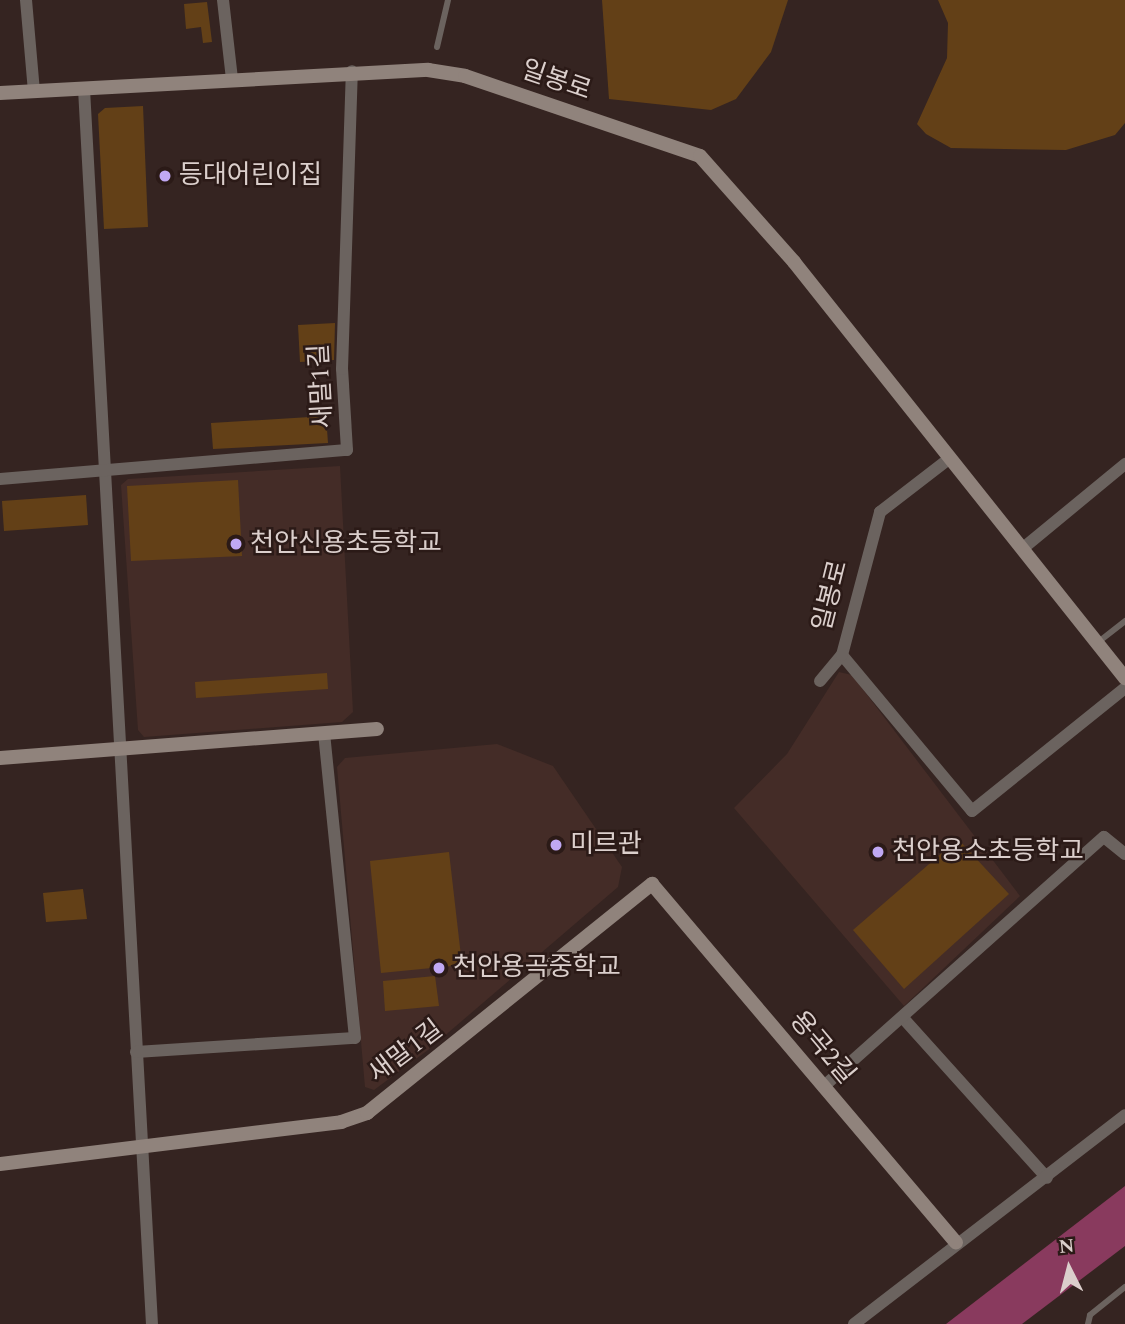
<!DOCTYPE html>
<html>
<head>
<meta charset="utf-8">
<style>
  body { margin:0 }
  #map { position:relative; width:1125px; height:1324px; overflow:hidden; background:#352421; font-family:Spectral,"Noto Sans KR",serif }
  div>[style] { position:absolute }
  .built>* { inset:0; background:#442c27 }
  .green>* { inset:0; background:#634017 }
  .water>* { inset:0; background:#893a5e }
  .lane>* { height:6px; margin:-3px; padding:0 3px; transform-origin:3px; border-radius:3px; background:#6b635f }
  .street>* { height:12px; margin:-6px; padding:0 6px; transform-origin:6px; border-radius:6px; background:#6b635f }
  .secondary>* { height:14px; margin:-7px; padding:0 7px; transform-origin:7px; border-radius:7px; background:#90837c }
  .dots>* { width:19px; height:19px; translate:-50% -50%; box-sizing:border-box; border:4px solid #2b1a17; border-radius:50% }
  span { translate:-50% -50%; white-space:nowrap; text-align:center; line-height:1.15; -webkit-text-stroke:5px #2b1a17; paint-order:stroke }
  .street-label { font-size:26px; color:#dbcfcc }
  .poi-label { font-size:26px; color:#dbcfcc }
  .left { translate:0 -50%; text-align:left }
  .north { position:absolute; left:1034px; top:1233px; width:70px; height:70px; -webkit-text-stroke:5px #2b1a17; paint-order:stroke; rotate:354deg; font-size:19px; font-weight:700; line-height:28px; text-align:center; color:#dbcfcc }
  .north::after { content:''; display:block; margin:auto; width:24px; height:32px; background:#dbcfcc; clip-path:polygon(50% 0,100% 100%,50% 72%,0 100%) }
</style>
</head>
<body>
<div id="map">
  <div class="built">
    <i style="clip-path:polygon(340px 466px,353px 712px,342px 722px,144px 737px,138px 730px,121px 485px,128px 479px)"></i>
    <i style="clip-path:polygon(839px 672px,852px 675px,1020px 896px,904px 1006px,734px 808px,787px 754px)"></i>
    <i style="clip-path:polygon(497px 744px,553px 766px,622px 867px,618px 887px,428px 1050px,374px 1090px,365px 1087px,337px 767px,345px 758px)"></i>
  </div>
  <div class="green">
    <i style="clip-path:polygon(602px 0,788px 0,771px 52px,736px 99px,711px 110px,609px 99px)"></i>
    <i style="clip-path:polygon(938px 0,1125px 0,1125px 123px,1115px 135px,1066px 150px,951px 148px,926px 134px,917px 124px,947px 58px,948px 23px)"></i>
    <i style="clip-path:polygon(207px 2px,212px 42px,203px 43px,201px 27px,186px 29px,184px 4px)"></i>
    <i style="clip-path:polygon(143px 106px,148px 227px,104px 229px,98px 114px,105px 108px)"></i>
    <i style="clip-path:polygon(335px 323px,334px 360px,300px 362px,298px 325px)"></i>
    <i style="clip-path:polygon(326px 416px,328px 443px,213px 449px,211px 423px)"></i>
    <i style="clip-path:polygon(238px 480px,242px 556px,131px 561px,127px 486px)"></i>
    <i style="clip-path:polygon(86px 495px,88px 525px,4px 531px,2px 501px)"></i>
    <i style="clip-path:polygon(327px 673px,328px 689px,196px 698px,195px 682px)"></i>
    <i style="clip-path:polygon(958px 839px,1009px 894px,904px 989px,853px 930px)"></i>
    <i style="clip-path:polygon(449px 852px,462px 965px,381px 973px,370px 861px)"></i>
    <i style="clip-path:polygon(83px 889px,87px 919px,46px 922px,43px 893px)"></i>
    <i style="clip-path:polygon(435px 976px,439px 1006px,385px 1011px,383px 981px)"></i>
  </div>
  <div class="water">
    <i style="clip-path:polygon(1125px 1186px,1125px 1246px,1022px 1324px,946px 1324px)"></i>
  </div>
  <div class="lane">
    <i style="left:437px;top:47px;width:48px;rotate:-76.8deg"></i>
    <i style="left:1097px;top:643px;width:36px;rotate:-38deg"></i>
    <i style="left:1088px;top:1324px;width:9px;rotate:-77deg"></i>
    <i style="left:1090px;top:1315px;width:45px;rotate:-38.7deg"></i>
  </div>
  <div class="street">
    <i style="left:26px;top:0;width:91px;rotate:85deg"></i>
    <i style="left:223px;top:0;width:80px;rotate:83.5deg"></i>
    <i style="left:84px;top:89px;width:1237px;rotate:86.85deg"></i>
    <i style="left:0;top:479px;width:348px;rotate:-4.8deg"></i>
    <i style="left:347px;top:450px;width:81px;rotate:-93.5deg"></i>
    <i style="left:342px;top:369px;width:298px;rotate:-88.1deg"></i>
    <i style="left:1022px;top:549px;width:134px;rotate:-39.5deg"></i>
    <i style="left:842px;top:655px;width:203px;rotate:50.2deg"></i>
    <i style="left:972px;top:811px;width:196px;rotate:-38.8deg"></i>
    <i style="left:820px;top:681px;width:34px;rotate:-50deg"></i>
    <i style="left:842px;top:655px;width:148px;rotate:-75.1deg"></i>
    <i style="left:880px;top:512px;width:88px;rotate:-37.6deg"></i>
    <i style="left:903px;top:1018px;width:215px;rotate:48deg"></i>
    <i style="left:136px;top:1052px;width:219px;rotate:-3.7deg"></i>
    <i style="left:355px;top:1038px;width:306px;rotate:-95.8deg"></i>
    <i style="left:823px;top:1087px;width:376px;rotate:-41.7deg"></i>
    <i style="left:1104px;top:837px;width:27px;rotate:39deg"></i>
    <i style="left:854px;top:1324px;width:342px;rotate:-37.6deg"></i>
  </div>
  <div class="secondary">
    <i style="left:0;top:93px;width:429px;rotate:-3.1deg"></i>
    <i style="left:428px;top:70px;width:37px;rotate:9deg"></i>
    <i style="left:465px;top:76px;width:248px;rotate:18.8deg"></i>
    <i style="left:700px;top:156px;width:142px;rotate:48.4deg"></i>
    <i style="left:794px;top:262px;width:532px;rotate:51.49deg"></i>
    <i style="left:0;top:758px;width:378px;rotate:-4.4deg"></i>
    <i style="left:0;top:1164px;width:344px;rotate:-7deg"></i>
    <i style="left:341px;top:1122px;width:28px;rotate:-19deg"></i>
    <i style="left:367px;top:1113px;width:366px;rotate:-38.8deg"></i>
    <i style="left:652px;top:884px;width:470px;rotate:49.7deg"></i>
  </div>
  <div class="dots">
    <i style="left:165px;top:176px;background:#c0a8f3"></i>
    <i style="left:236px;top:544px;background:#c0a8f3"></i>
    <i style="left:556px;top:845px;background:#c0a8f3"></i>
    <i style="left:878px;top:852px;background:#c0a8f3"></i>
    <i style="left:439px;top:968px;background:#c0a8f3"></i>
  </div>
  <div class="street-label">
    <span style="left:556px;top:81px;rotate:19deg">일봉로</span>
    <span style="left:322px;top:386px;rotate:-93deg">새말1길</span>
    <span style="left:831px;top:596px;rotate:-76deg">일봉로</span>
    <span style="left:822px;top:1048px;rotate:50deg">용곡2길</span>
    <span style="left:406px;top:1052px;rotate:-37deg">새말1길</span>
  </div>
  <div class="poi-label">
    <span class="left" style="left:179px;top:176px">등대어린이집</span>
    <span class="left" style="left:250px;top:544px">천안신용초등학교</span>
    <span class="left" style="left:570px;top:845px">미르관</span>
    <span class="left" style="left:892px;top:852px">천안용소초등학교</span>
    <span class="left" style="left:453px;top:968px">천안용곡중학교</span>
  </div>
  <div class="north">N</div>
</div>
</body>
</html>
